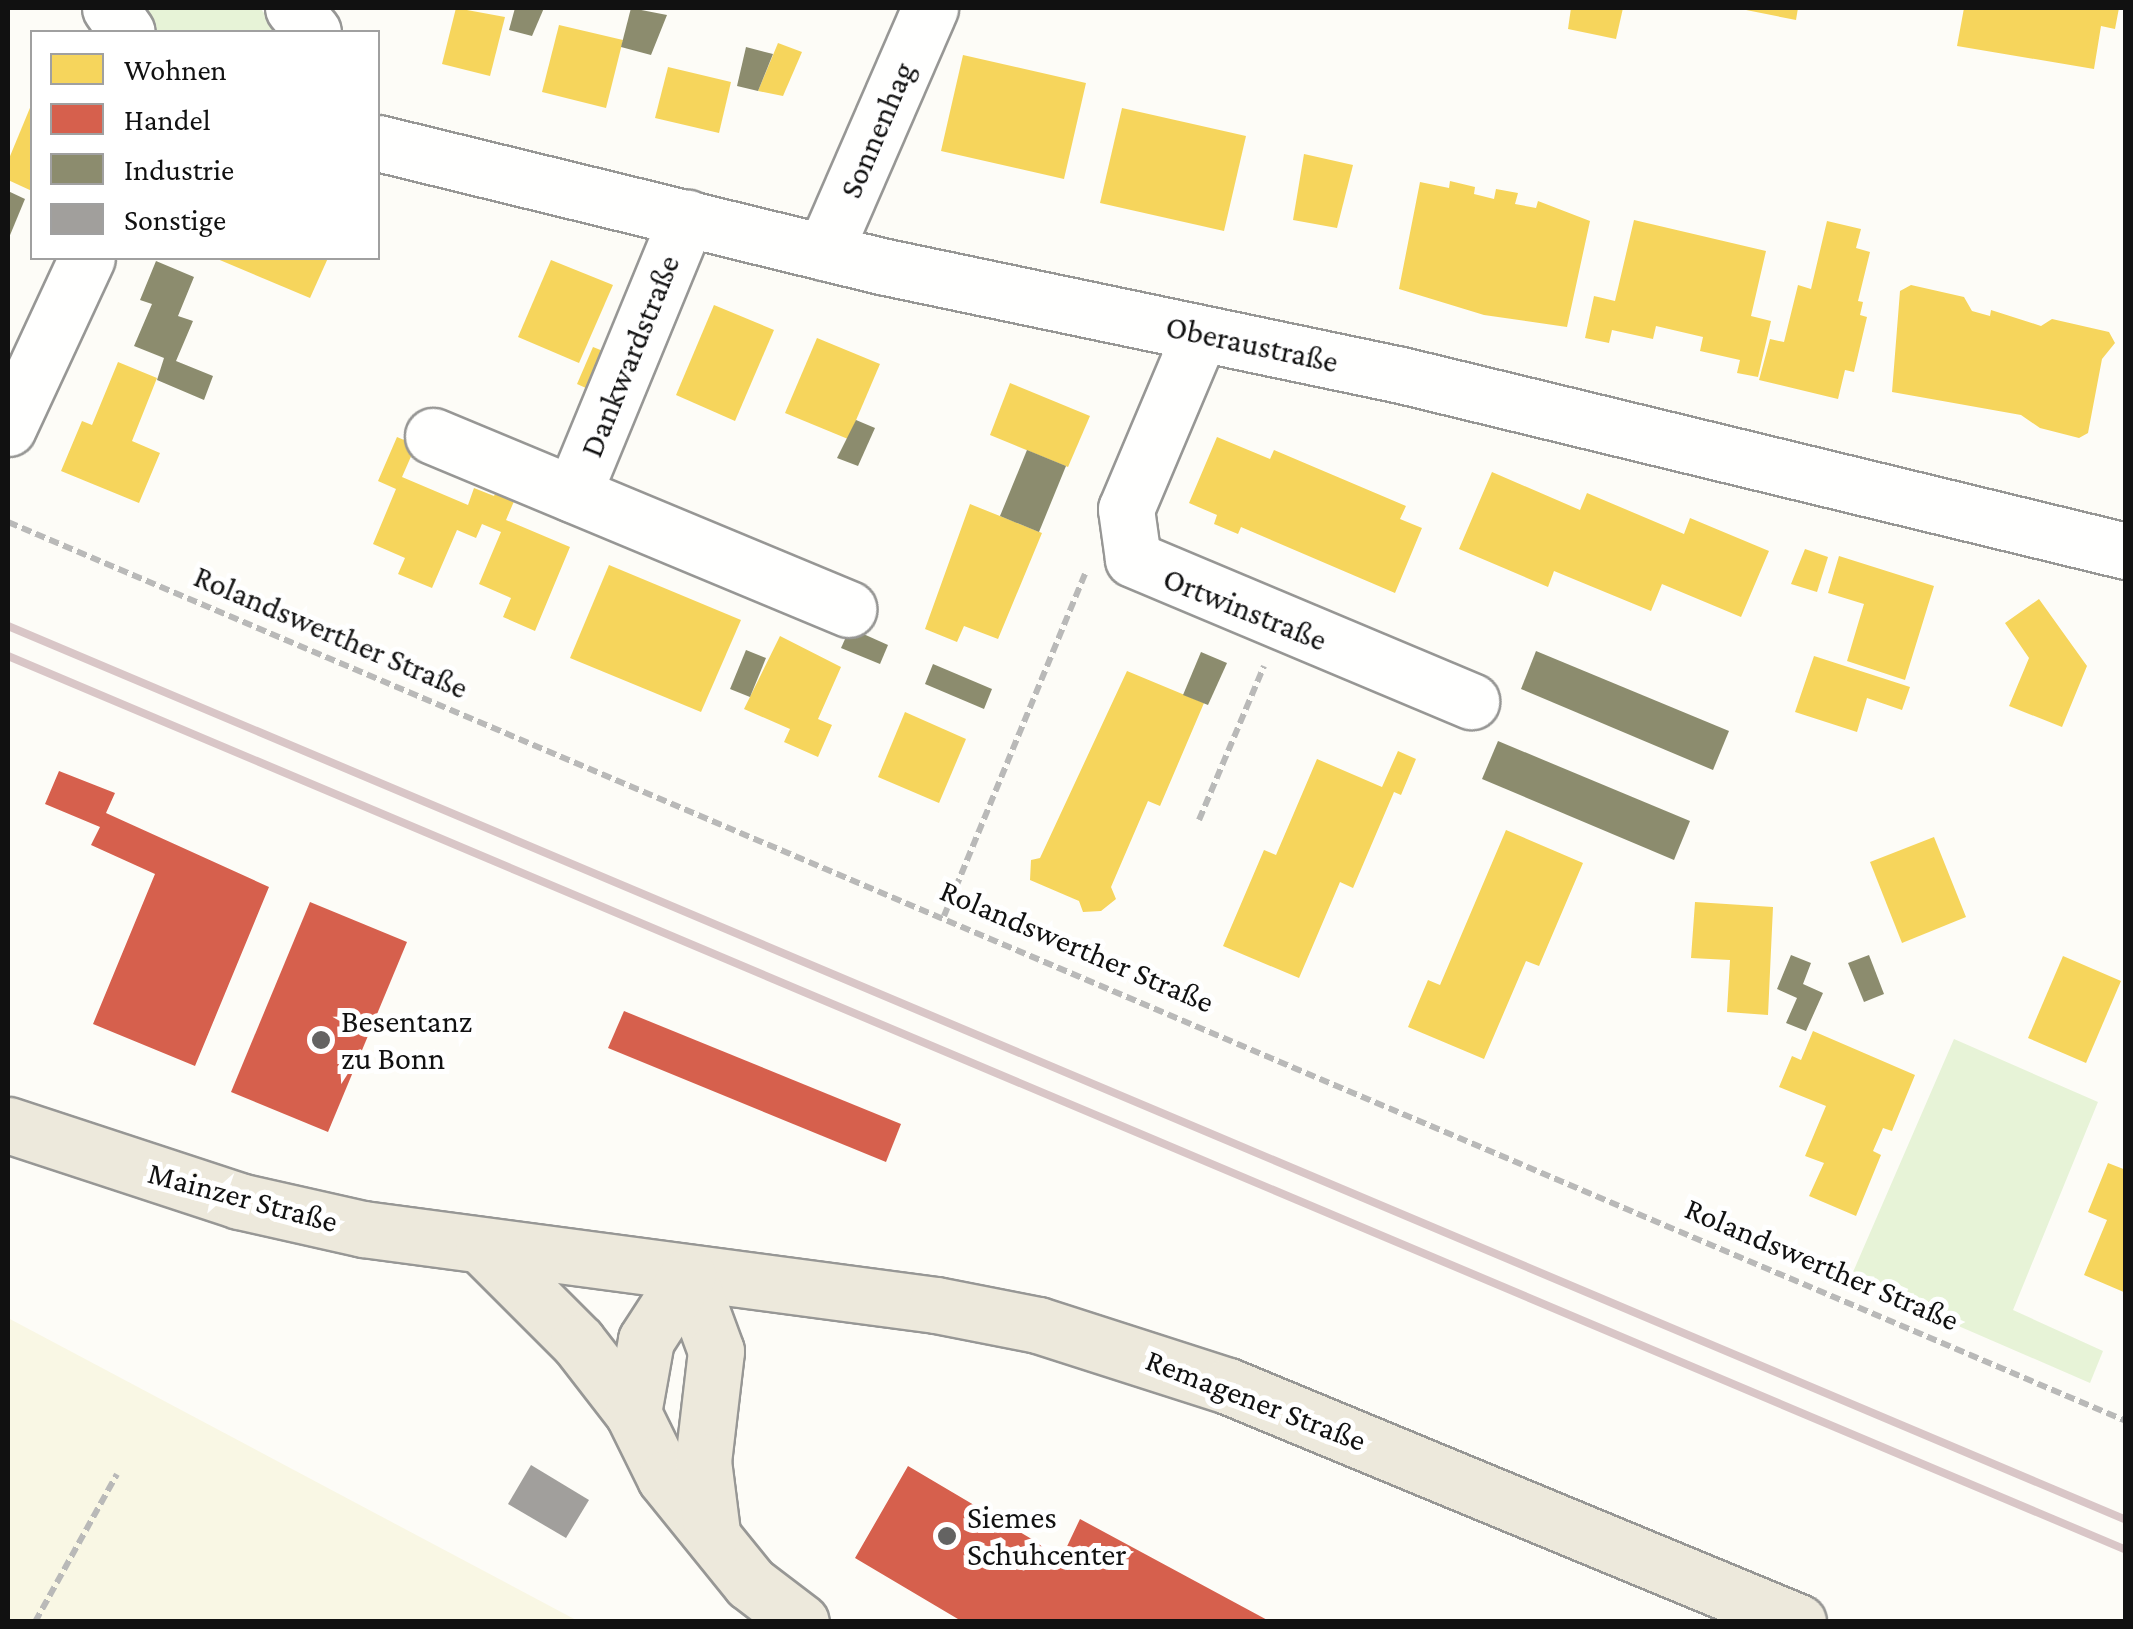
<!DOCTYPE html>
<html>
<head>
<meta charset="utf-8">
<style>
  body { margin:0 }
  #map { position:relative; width:2133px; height:1629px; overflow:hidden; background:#fdfcf7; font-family:"Crimson Pro",serif }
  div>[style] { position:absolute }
  .farmland>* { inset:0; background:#f9f7e4 }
  .green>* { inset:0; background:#e7f3d7 }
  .homes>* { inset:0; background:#f6d55c }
  .shops>* { inset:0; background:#d6604d }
  .industry>* { inset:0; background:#8c8c6e }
  .building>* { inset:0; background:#a19f9c }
  .path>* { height:6px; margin-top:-3px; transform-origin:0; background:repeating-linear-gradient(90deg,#b9b9b8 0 10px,transparent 0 15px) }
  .roads { filter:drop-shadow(2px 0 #979795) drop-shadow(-2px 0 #979795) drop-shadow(0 2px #979795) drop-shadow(0 -2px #979795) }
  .minor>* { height:55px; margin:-27.5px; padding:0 27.5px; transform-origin:27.5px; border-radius:27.5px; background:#fffffe }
  .major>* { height:55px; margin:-27.5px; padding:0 27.5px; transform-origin:27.5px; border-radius:27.5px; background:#ede9dc }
  .rail>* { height:8px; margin:-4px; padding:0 4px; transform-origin:4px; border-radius:4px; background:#d9c6c7 }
  .dots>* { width:28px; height:28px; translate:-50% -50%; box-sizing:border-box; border:5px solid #fff; border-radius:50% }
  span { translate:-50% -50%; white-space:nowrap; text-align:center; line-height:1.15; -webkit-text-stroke:10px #fff; paint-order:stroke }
  .street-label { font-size:32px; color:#111 }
  .poi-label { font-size:32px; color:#111 }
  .left { translate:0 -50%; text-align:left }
  .frame { position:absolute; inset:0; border:10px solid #111; pointer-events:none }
  .legend { position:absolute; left:30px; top:30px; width:350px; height:230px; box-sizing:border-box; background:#fff; border:2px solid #a0a0a0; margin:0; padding:12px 18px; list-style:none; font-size:30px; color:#111 }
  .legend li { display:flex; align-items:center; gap:20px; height:50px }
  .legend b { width:50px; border:2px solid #a0a0a0 }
</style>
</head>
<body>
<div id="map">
  <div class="farmland">
    <i style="clip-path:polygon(8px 1318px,578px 1621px,8px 1621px)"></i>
  </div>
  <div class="green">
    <i style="clip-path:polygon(139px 8px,260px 8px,279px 32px,143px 32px)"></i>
    <i style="clip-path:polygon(1954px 1039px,2098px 1102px,2013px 1310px,2103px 1351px,2090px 1383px,1850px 1279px)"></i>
  </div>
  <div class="homes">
    <i style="clip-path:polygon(456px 8px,505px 17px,490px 76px,442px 64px)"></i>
    <i style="clip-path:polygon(1571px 8px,1623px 8px,1616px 39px,1568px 29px)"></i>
    <i style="clip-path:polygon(1736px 8px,1798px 8px,1796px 20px)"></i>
    <i style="clip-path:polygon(1964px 8px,2119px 8px,2115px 29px,2101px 26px,2094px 69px,1957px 46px)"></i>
    <i style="clip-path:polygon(559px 25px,623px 40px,606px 108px,542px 92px)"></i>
    <i style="clip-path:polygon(778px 43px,802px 52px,783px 96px,758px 91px)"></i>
    <i style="clip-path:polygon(963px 55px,1086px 83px,1064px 179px,941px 151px)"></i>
    <i style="clip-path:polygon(668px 67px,731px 82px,719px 133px,655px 118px)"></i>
    <i style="clip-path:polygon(32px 103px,32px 191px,8px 180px,8px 161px)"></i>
    <i style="clip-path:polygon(1122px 108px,1246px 136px,1224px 231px,1100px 203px)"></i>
    <i style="clip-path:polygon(1304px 154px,1353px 165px,1337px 228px,1293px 220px)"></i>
    <i style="clip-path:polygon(1450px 181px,1475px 187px,1474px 194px,1494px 199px,1496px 189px,1518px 193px,1515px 204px,1536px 208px,1538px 201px,1590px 221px,1567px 327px,1484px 315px,1399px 289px,1420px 182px,1449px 188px)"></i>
    <i style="clip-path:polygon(1634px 220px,1766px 251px,1751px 316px,1771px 321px,1758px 377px,1737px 373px,1740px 360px,1700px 351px,1703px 337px,1656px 326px,1653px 339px,1612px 330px,1609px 343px,1585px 338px,1594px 296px,1615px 301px)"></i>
    <i style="clip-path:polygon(1827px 221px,1861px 229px,1856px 248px,1870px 252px,1858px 301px,1863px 302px,1860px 315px,1867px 317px,1854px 372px,1845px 370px,1838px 399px,1759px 380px,1770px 339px,1784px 342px,1798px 285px,1811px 289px)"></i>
    <i style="clip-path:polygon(215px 258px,328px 258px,310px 298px)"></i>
    <i style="clip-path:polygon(551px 260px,613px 285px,579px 363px,518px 337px)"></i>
    <i style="clip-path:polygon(1911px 285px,1964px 297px,1972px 311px,1990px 316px,1991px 310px,2041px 326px,2052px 319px,2109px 332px,2115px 343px,2102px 359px,2088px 433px,2079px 438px,2040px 428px,2021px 415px,1892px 392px,1900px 291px)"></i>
    <i style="clip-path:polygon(714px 305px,774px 330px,735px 421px,676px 395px)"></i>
    <i style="clip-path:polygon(817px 338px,880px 364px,848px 439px,785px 413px)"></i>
    <i style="clip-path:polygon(593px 347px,613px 355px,597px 393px,577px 384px)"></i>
    <i style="clip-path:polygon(118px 362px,157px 378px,132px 441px,160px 453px,139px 503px,61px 471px,82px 421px,92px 425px)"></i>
    <i style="clip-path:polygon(1010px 383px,1090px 416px,1068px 467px,990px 435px)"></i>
    <i style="clip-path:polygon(397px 437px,416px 445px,402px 477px,468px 505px,474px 488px,494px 496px,499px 484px,518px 492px,506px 520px,570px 547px,535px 631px,503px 617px,511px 598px,479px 584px,501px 532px,482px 524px,476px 538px,457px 530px,432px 588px,398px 574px,405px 558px,373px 544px,396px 489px,378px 481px)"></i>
    <i style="clip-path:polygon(1217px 437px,1270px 459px,1274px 450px,1406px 506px,1400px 519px,1422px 528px,1395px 593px,1241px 527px,1238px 534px,1214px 524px,1217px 515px,1189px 503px)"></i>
    <i style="clip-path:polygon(1492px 472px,1580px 510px,1587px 493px,1684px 534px,1690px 518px,1769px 551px,1741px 617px,1662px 584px,1651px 611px,1554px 571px,1548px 587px,1459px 549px)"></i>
    <i style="clip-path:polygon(970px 504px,1042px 533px,998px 639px,964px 626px,957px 642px,925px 629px)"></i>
    <i style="clip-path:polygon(1805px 549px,1828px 557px,1817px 592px,1791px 584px)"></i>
    <i style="clip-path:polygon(1839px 556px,1934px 586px,1905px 680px,1847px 661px,1864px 604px,1828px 593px)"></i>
    <i style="clip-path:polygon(609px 565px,741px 620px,701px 712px,570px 658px)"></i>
    <i style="clip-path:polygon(2039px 599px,2087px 666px,2062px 727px,2009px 706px,2029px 658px,2005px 623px)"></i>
    <i style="clip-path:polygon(780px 636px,841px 667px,818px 719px,832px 725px,818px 757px,784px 742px,790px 729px,744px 709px)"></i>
    <i style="clip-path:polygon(1814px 656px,1910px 687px,1902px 710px,1867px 698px,1857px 732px,1795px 712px)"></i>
    <i style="clip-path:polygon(1127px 671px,1204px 703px,1160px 806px,1148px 801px,1111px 887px,1116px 899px,1101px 911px,1083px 912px,1079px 901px,1030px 880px,1031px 860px,1040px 858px)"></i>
    <i style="clip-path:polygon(905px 712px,966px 739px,939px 803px,878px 777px)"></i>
    <i style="clip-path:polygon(1398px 751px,1416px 759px,1401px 795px,1394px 792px,1353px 888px,1340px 882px,1299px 978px,1223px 946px,1264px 850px,1276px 855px,1317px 759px,1382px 787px)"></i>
    <i style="clip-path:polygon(1506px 830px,1583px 863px,1539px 966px,1526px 961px,1484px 1059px,1408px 1027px,1428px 980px,1440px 985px)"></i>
    <i style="clip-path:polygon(1934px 837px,1966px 917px,1902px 943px,1870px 862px)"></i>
    <i style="clip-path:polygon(1695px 902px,1773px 907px,1768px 1015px,1727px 1012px,1730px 960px,1691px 958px)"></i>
    <i style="clip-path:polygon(2063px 956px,2121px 981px,2086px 1063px,2028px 1038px)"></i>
    <i style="clip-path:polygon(1813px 1031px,1915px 1075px,1892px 1131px,1883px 1128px,1873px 1151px,1881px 1155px,1856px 1216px,1809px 1196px,1824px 1163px,1805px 1156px,1826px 1106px,1779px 1087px,1792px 1056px,1801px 1060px)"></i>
    <i style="clip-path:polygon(2108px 1163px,2126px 1170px,2126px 1293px,2084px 1275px,2107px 1220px,2088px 1212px)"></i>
  </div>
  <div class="shops">
    <i style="clip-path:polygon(59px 771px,115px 793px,106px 813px,269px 887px,195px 1066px,93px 1024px,155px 874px,91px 845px,100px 827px,45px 804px)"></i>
    <i style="clip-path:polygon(310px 902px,407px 942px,328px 1132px,231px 1092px)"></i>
    <i style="clip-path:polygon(624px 1011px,901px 1124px,886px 1162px,608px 1048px)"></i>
    <i style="clip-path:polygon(908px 1466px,1062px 1557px,1080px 1519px,1271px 1622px,963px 1622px,855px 1558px)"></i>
  </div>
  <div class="industry">
    <i style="clip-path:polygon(515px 8px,544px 8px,532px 36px,509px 30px)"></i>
    <i style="clip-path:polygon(631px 8px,667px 15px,651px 55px,621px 47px)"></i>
    <i style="clip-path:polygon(746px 47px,773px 54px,758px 91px,737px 86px)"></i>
    <i style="clip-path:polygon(8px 191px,25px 199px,8px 240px)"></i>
    <i style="clip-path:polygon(156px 261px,194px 277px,178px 316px,193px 321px,176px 361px,213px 376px,204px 400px,157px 380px,164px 358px,134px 346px,152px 304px,140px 300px)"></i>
    <i style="clip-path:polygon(856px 420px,875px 428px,858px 466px,837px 458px)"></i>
    <i style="clip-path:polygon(1027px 450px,1066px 466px,1039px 532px,1000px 516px)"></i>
    <i style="clip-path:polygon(850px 628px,888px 645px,880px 664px,841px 648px)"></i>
    <i style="clip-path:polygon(746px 650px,766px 658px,750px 697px,730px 689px)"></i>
    <i style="clip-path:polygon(1536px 651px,1729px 731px,1713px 770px,1521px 689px)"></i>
    <i style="clip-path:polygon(1201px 652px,1227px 663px,1208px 705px,1183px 695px)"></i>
    <i style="clip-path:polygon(933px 664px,992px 689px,984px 709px,925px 684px)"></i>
    <i style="clip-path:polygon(1498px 741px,1690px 821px,1674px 860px,1482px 779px)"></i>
    <i style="clip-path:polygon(1791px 955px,1811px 963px,1803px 984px,1823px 993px,1806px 1031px,1786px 1023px,1797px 998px,1777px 989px)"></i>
    <i style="clip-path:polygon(1869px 955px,1884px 994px,1864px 1002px,1848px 963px)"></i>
  </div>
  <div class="building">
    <i style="clip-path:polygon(531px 1465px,589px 1500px,566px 1538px,508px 1504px)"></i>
  </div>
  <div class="path">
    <i style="left:8px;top:522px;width:2301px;rotate:23deg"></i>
    <i style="left:1199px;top:820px;width:167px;rotate:-67.1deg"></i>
    <i style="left:944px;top:916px;width:370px;rotate:-67.6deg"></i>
    <i style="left:35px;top:1622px;width:169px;rotate:-61deg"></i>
  </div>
  <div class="roads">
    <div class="minor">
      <i style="left:110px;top:8px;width:29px;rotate:55deg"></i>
      <i style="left:293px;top:8px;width:31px;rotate:50deg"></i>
      <i style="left:378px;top:143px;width:518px;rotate:13.74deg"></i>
      <i style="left:881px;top:266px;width:531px;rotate:11.84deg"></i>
      <i style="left:1401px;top:375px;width:746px;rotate:13.65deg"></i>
      <i style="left:824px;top:252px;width:266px;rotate:-66.5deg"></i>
      <i style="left:1200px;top:334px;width:190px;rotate:112.9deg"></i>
      <i style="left:1126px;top:509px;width:50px;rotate:82deg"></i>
      <i style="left:1133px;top:559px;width:367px;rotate:22.8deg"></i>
      <i style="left:8px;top:428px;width:187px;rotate:-65.1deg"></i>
      <i style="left:433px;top:436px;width:450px;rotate:22.6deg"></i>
      <i style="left:573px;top:494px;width:299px;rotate:-67.6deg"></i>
    </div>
    <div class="major">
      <i style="left:8px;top:1125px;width:243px;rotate:18.2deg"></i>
      <i style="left:239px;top:1201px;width:127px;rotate:12.7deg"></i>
      <i style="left:363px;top:1229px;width:578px;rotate:7.56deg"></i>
      <i style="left:936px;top:1305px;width:104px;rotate:11.1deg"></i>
      <i style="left:1038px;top:1325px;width:200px;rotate:17.8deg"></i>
      <i style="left:1228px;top:1386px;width:617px;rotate:22.49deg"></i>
      <i style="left:483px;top:1247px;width:134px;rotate:45deg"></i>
      <i style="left:578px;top:1342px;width:90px;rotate:52.2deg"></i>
      <i style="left:633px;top:1413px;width:72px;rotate:63.8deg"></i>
      <i style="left:665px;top:1478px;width:135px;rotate:51deg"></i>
      <i style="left:750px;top:1583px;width:64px;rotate:37.4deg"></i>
      <i style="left:688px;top:1275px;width:81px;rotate:69.8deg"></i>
      <i style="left:716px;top:1351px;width:111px;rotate:96.7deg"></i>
      <i style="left:703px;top:1461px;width:72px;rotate:82.8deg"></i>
      <i style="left:633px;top:1413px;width:74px;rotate:-79.9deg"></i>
      <i style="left:646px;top:1340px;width:77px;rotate:-57.1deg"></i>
    </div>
  </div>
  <div class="rail">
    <i style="left:8px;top:626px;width:2299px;rotate:22.88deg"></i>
    <i style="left:8px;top:656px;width:2299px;rotate:22.88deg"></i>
  </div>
  <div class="dots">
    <i style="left:321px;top:1040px;background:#646362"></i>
    <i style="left:947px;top:1536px;background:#646362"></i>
  </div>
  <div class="street-label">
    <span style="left:877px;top:130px;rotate:-67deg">Sonnenhag</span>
    <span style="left:1252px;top:344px;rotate:12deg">Oberaustraße</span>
    <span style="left:630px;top:356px;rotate:-68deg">Dankwardstraße</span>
    <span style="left:1245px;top:609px;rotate:22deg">Ortwinstraße</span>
    <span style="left:331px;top:632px;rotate:23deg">Rolandswerther Straße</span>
    <span style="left:1077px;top:946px;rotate:23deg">Rolandswerther Straße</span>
    <span style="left:243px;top:1197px;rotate:15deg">Mainzer Straße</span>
    <span style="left:1822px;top:1264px;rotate:23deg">Rolandswerther Straße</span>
    <span style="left:1256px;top:1400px;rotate:21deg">Remagener Straße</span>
  </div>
  <div class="poi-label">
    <span class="left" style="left:341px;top:1040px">Besentanz<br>zu Bonn</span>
    <span class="left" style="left:967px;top:1536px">Siemes<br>Schuhcenter</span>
  </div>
  <div class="frame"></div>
  <ul class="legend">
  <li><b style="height:28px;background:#f6d55c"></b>Wohnen</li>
  <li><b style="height:28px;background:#d6604d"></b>Handel</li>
  <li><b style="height:28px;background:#8c8c6e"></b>Industrie</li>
  <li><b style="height:28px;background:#a19f9c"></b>Sonstige</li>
  </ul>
</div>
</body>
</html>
